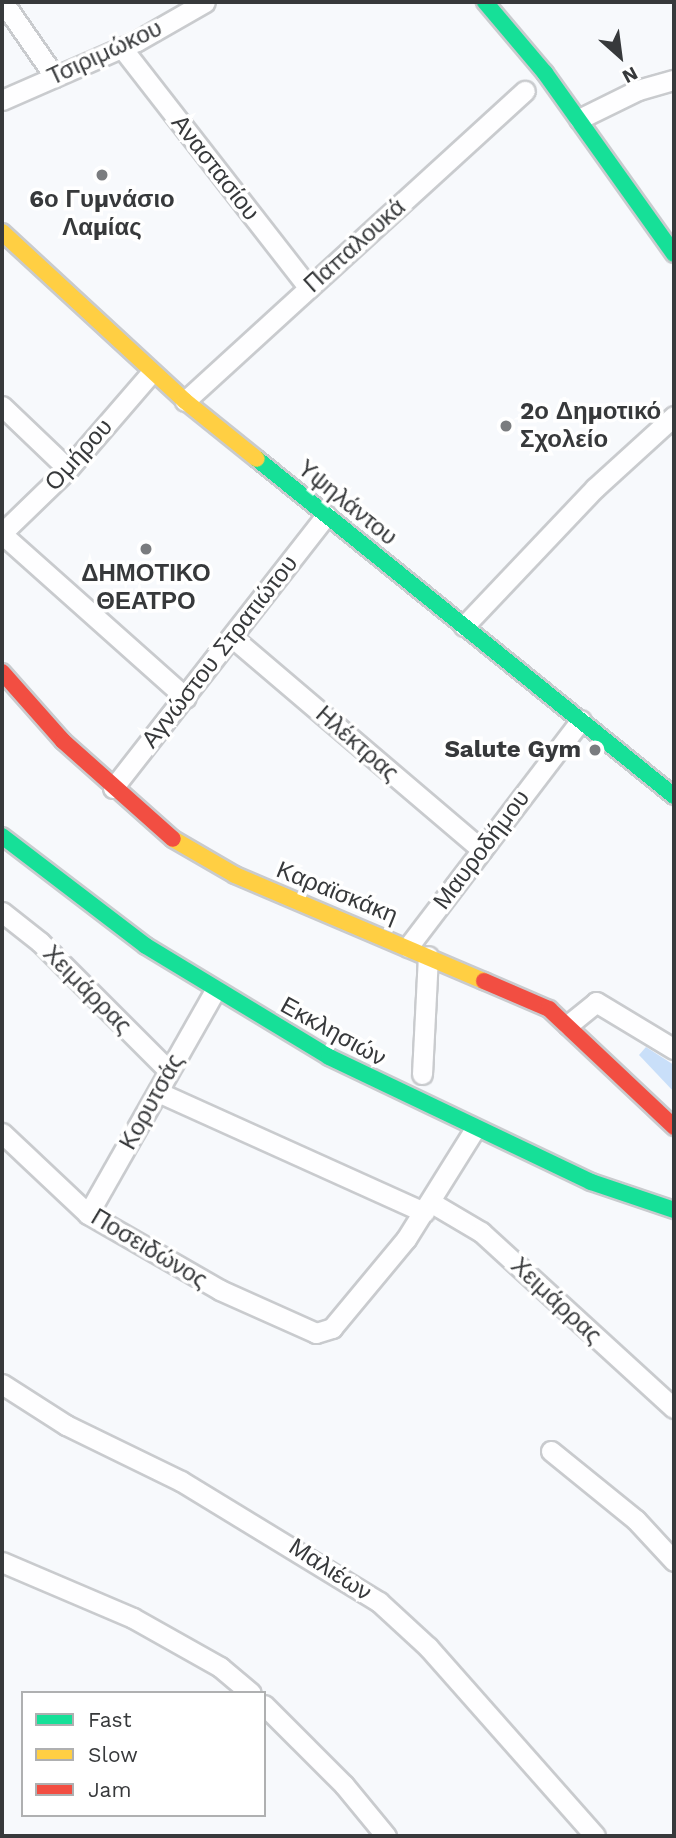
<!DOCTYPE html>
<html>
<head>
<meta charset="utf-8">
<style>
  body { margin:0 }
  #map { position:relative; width:676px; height:1838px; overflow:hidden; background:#f7f9fc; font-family:"Work Sans",sans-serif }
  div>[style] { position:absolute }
  .green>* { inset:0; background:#c9dff9 }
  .roads { filter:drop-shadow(2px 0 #c9cbce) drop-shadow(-2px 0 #c9cbce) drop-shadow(0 2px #c9cbce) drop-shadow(0 -2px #c9cbce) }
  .street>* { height:19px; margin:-9.5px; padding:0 9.5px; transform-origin:9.5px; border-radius:9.5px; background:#fefeff }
  .fast>* { height:16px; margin:-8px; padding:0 8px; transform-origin:8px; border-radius:8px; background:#16e098 }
  .slow>* { height:16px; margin:-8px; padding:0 8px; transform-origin:8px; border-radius:8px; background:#ffcf43 }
  .jam>* { height:16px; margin:-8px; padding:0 8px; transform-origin:8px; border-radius:8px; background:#f24e42 }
  .dots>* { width:19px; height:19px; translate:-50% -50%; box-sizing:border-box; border:4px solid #fff; border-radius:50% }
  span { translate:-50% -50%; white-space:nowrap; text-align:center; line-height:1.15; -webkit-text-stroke:7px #fff; paint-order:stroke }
  .street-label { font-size:24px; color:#37393b }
  .poi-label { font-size:24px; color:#37393b; font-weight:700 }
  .left { translate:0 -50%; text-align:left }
  .right { translate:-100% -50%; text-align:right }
  .frame { position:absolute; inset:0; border:4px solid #37393b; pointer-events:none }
  .legend { position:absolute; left:21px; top:1691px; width:245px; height:126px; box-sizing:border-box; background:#fff; border:2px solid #afb0b1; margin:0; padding:9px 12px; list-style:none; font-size:21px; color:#37393b }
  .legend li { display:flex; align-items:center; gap:14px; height:35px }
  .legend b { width:35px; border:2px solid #afb0b1 }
  .north { position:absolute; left:585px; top:21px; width:70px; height:70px; -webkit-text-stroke:5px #fff; paint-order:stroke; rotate:152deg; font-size:19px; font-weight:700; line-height:28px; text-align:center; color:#37393b }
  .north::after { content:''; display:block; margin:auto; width:24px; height:32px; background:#37393b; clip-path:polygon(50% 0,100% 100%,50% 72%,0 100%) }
</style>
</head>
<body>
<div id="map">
  <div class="green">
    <i style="clip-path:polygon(646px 1047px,674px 1065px,674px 1092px,639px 1055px)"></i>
  </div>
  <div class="roads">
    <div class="street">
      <i style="left:3px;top:2px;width:91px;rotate:55.3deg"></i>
      <i style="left:122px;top:48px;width:304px;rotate:52.1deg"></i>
      <i style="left:2px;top:100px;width:147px;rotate:-23.6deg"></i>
      <i style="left:137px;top:41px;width:78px;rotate:-29.8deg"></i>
      <i style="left:579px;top:119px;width:66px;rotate:-26.2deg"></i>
      <i style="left:638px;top:90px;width:37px;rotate:-16deg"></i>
      <i style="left:185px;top:401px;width:460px;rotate:-42.4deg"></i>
      <i style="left:2px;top:406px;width:91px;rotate:43.7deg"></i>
      <i style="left:2px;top:533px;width:92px;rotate:-44.1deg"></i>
      <i style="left:68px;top:469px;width:127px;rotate:-49.2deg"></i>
      <i style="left:2px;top:534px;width:246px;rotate:41.7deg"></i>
      <i style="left:464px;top:626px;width:190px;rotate:-46.5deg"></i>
      <i style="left:595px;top:488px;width:107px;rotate:-42.3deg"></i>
      <i style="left:233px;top:638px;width:327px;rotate:40.4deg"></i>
      <i style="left:113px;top:788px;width:346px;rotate:-52deg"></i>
      <i style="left:2px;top:912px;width:48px;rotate:38.3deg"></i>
      <i style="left:40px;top:942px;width:182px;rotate:45deg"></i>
      <i style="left:408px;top:947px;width:285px;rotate:-52.7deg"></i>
      <i style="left:568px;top:1025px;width:36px;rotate:-39deg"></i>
      <i style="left:596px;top:1002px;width:91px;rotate:31.1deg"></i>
      <i style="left:422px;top:1074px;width:118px;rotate:-87.1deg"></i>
      <i style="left:158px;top:1092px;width:292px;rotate:24.3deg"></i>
      <i style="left:2px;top:1133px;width:118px;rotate:43.3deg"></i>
      <i style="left:88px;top:1214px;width:152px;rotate:29.9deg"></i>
      <i style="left:220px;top:1290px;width:105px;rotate:24.1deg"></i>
      <i style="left:316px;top:1333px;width:17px;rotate:-17deg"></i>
      <i style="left:332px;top:1328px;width:116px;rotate:-50.3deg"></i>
      <i style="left:406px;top:1239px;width:128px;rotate:-58deg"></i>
      <i style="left:432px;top:1203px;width:57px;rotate:30.6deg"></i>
      <i style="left:481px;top:1232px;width:261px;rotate:42.4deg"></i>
      <i style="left:88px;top:1214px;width:257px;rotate:-60.4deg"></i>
      <i style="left:2px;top:1384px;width:76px;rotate:32.6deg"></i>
      <i style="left:66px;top:1425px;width:128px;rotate:26deg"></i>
      <i style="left:181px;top:1481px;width:232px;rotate:31.4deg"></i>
      <i style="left:379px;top:1602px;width:67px;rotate:42.6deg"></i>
      <i style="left:428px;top:1647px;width:252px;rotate:48.5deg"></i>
      <i style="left:551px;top:1451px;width:109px;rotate:39.1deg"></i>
      <i style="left:636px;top:1520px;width:56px;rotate:47.2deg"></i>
      <i style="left:2px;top:1562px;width:142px;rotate:23.1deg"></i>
      <i style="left:133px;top:1618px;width:100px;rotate:29.4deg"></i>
      <i style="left:220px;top:1667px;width:40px;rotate:40deg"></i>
      <i style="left:264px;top:1705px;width:113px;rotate:45deg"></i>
      <i style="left:344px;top:1785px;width:66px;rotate:50.5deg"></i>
    </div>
    <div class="fast">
      <i style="left:485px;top:2px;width:93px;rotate:49.8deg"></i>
      <i style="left:545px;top:73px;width:222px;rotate:54.5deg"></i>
      <i style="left:257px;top:459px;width:536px;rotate:38.94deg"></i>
      <i style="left:2px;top:836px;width:181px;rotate:37.4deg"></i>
      <i style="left:146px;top:946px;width:214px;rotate:31.2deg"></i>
      <i style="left:329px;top:1057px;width:290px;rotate:25.5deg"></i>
      <i style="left:591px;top:1182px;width:88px;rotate:18.6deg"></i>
    </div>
    <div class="slow">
      <i style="left:2px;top:232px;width:249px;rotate:42.7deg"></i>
      <i style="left:185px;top:401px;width:92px;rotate:38.9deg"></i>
      <i style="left:173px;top:839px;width:72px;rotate:30.1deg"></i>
      <i style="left:235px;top:875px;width:271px;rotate:23.1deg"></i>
    </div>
    <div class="jam">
      <i style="left:2px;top:672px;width:92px;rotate:48.5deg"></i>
      <i style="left:63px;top:741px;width:147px;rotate:41.7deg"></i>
      <i style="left:484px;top:981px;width:71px;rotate:23.3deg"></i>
      <i style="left:549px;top:1009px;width:172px;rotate:43.3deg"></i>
    </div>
  </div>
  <div class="dots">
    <i style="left:102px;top:175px;background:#7a7c7f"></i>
    <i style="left:506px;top:426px;background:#7a7c7f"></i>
    <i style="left:146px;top:549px;background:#7a7c7f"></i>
    <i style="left:595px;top:750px;background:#7a7c7f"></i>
  </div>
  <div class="street-label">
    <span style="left:105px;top:53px;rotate:-25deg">Τσιριμώκου</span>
    <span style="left:215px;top:168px;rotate:52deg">Αναστασίου</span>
    <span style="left:355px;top:246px;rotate:-42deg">Παπαλουκά</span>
    <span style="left:79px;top:455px;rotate:-48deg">Ομήρου</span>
    <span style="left:347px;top:503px;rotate:39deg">Υψηλάντου</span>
    <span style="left:220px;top:652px;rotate:-52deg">Αγνώστου Στρατιώτου</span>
    <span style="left:357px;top:744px;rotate:41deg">Ηλέκτρας</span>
    <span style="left:482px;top:850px;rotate:-53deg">Μαυροδήμου</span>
    <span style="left:337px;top:893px;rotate:22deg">Καραϊσκάκη</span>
    <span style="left:87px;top:990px;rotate:45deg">Χειμάρρας</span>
    <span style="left:333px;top:1032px;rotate:29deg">Εκκλησιών</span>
    <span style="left:152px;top:1102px;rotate:-61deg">Κορυτσάς</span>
    <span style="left:149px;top:1249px;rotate:31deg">Ποσειδώνος</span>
    <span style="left:556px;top:1301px;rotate:43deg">Χειμάρρας</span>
    <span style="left:330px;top:1570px;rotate:33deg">Μαλιέων</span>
  </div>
  <div class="poi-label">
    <span style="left:102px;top:214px">6ο Γυμνάσιο<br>Λαμίας</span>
    <span class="left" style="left:520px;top:426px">2ο Δημοτικό<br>Σχολείο</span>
    <span style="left:146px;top:588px">ΔΗΜΟΤΙΚΟ<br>ΘΕΑΤΡΟ</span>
    <span class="right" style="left:581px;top:750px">Salute Gym</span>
  </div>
  <div class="frame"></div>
  <ul class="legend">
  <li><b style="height:9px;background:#16e098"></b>Fast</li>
  <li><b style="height:9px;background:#ffcf43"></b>Slow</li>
  <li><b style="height:9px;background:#f24e42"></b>Jam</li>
  </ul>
  <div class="north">N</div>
</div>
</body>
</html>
